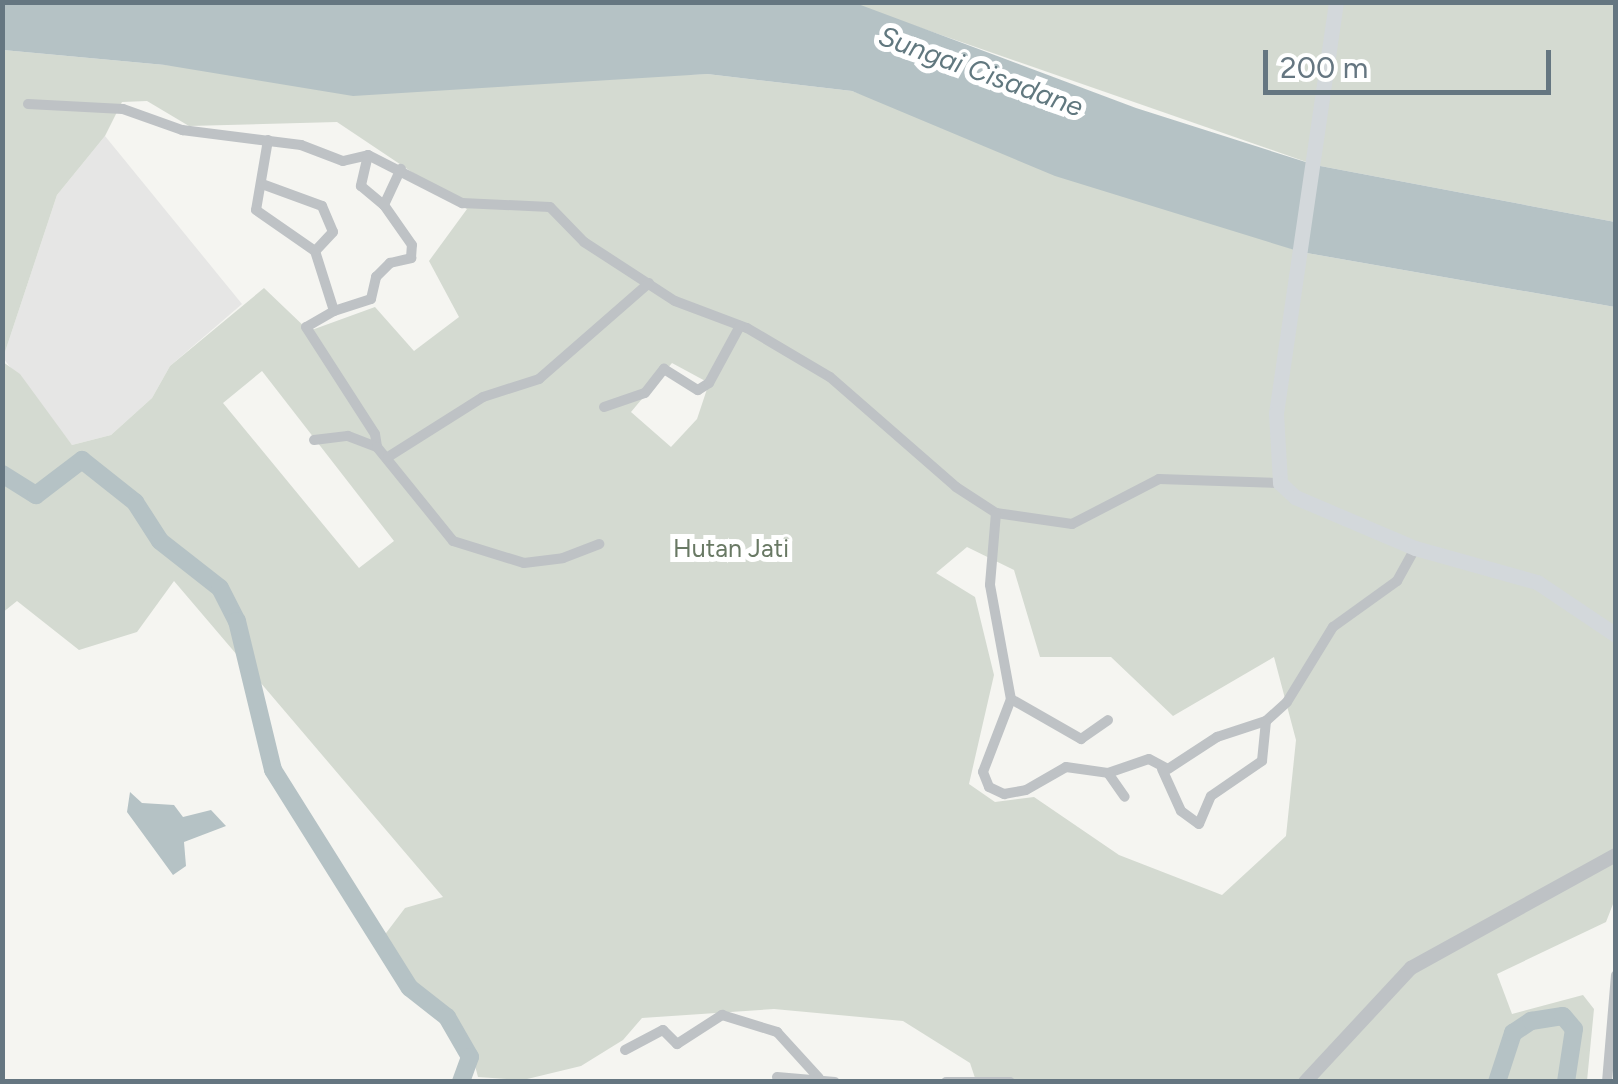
<!DOCTYPE html>
<html>
<head>
<meta charset="utf-8">
<style>
  body { margin:0 }
  #map { position:relative; width:1618px; height:1084px; overflow:hidden; background:#f5f5f1; font-family:Figtree,sans-serif }
  div>[style] { position:absolute }
  .built>* { inset:0; background:#e6e6e5 }
  .green>* { inset:0; background:#d4dad1 }
  .water>* { inset:0; background:#b5c2c5 }
  .river>* { height:18px; margin:-9px; padding:0 9px; transform-origin:9px; border-radius:9px; background:#b5c2c5 }
  .minor>* { height:10px; margin:-5px; padding:0 5px; transform-origin:5px; border-radius:5px; background:#bec2c5 }
  .tertiary>* { height:14px; margin:-7px; padding:0 7px; transform-origin:7px; border-radius:7px; background:#bec2c5 }
  .secondary>* { height:15px; margin:-7.5px; padding:0 7.5px; transform-origin:7.5px; border-radius:7.5px; background:#d3d8db }
  span { translate:-50% -50%; white-space:nowrap; text-align:center; line-height:1.15; -webkit-text-stroke:10px #fff; paint-order:stroke }
  .park-label { font-size:25px; color:#697964 }
  .water-label { font-size:28px; color:#61787f; font-style:italic }
  .frame { position:absolute; inset:0; border:5px solid #657681; pointer-events:none }
  .scale { position:absolute; left:1263px; top:50px; width:288px; height:45px; box-sizing:border-box; border:5px solid #657681; border-top:0; padding-left:12px; font-size:30px; line-height:35px; white-space:nowrap; color:#657681; -webkit-text-stroke:8px #fff; paint-order:stroke }
</style>
</head>
<body>
<div id="map">
  <div class="built">
    <i style="clip-path:polygon(105px 136px,242px 304px,170px 366px,152px 398px,111px 435px,72px 445px,3px 358px,57px 195px)"></i>
  </div>
  <div class="green">
    <i style="clip-path:polygon(849px 3px,1615px 3px,1615px 222px,1315px 165px)"></i>
    <i style="clip-path:polygon(evenodd,3px 50px,165px 65px,565px 79px,707px 74px,852px 91px,1301px 252px,1615px 307px,1615px 899px,1606px 922px,1497px 974px,1512px 1014px,1583px 995px,1594px 1009px,1587px 1081px,976px 1081px,970px 1063px,903px 1021px,774px 1009px,642px 1018px,623px 1040px,581px 1066px,523px 1080px,478px 1077px,470px 1047px,399px 982px,377px 945px,405px 908px,443px 897px,174px 581px,137px 632px,79px 650px,17px 601px,2px 613px,3px 362px,20px 374px,72px 445px,111px 435px,152px 398px,170px 366px,264px 288px,309px 331px,375px 307px,414px 351px,459px 317px,429px 261px,467px 209px,337px 122px,189px 126px,147px 101px,122px 102px,105px 136px,57px 195px,3px 358px,3px 50px,672px 363px,709px 383px,697px 419px,671px 447px,631px 412px,672px 363px,3px 50px,262px 371px,394px 541px,359px 568px,223px 403px,262px 371px,3px 50px,967px 547px,1014px 570px,1040px 657px,1111px 657px,1173px 716px,1274px 657px,1296px 740px,1286px 836px,1222px 895px,1119px 855px,1034px 797px,995px 802px,969px 784px,994px 675px,975px 597px,936px 573px,967px 547px)"></i>
  </div>
  <div class="water">
    <i style="clip-path:polygon(2px 3px,858px 4px,1136px 108px,1315px 165px,1615px 222px,1615px 307px,1301px 252px,1055px 176px,852px 91px,707px 74px,353px 96px,165px 65px,3px 50px)"></i>
    <i style="clip-path:polygon(130px 792px,142px 803px,174px 805px,183px 817px,211px 810px,226px 826px,184px 842px,186px 866px,173px 875px,127px 812px)"></i>
  </div>
  <div class="river">
    <i style="left:2px;top:474px;width:40px;rotate:32deg"></i>
    <i style="left:36px;top:495px;width:58px;rotate:-37.3deg"></i>
    <i style="left:82px;top:460px;width:68px;rotate:38.4deg"></i>
    <i style="left:135px;top:502px;width:46px;rotate:57.3deg"></i>
    <i style="left:160px;top:541px;width:76px;rotate:38.1deg"></i>
    <i style="left:220px;top:588px;width:37px;rotate:63deg"></i>
    <i style="left:237px;top:621px;width:153px;rotate:76.4deg"></i>
    <i style="left:273px;top:770px;width:257px;rotate:57.9deg"></i>
    <i style="left:410px;top:988px;width:47px;rotate:38.1deg"></i>
    <i style="left:447px;top:1017px;width:46px;rotate:60.1deg"></i>
    <i style="left:470px;top:1057px;width:27px;rotate:110deg"></i>
    <i style="left:1497px;top:1082px;width:52px;rotate:-71.9deg"></i>
    <i style="left:1513px;top:1033px;width:22px;rotate:-34deg"></i>
    <i style="left:1531px;top:1021px;width:32px;rotate:-9deg"></i>
    <i style="left:1563px;top:1016px;width:17px;rotate:50deg"></i>
    <i style="left:1574px;top:1029px;width:54px;rotate:98.6deg"></i>
  </div>
  <div class="minor">
    <i style="left:28px;top:104px;width:95px;rotate:3deg"></i>
    <i style="left:123px;top:109px;width:63px;rotate:19.6deg"></i>
    <i style="left:182px;top:130px;width:120px;rotate:7.2deg"></i>
    <i style="left:301px;top:145px;width:45px;rotate:20.9deg"></i>
    <i style="left:343px;top:161px;width:26px;rotate:-13deg"></i>
    <i style="left:368px;top:155px;width:106px;rotate:27.1deg"></i>
    <i style="left:462px;top:203px;width:88px;rotate:2.6deg"></i>
    <i style="left:550px;top:207px;width:49px;rotate:45.8deg"></i>
    <i style="left:584px;top:242px;width:108px;rotate:33deg"></i>
    <i style="left:675px;top:301px;width:77px;rotate:20.6deg"></i>
    <i style="left:747px;top:328px;width:96px;rotate:30.6deg"></i>
    <i style="left:830px;top:377px;width:167px;rotate:41.1deg"></i>
    <i style="left:956px;top:487px;width:48px;rotate:33deg"></i>
    <i style="left:996px;top:513px;width:77px;rotate:8.2deg"></i>
    <i style="left:1072px;top:524px;width:98px;rotate:-27.3deg"></i>
    <i style="left:1159px;top:479px;width:121px;rotate:1.9deg"></i>
    <i style="left:268px;top:140px;width:71px;rotate:99.7deg"></i>
    <i style="left:256px;top:210px;width:72px;rotate:34.8deg"></i>
    <i style="left:315px;top:251px;width:63px;rotate:72.4deg"></i>
    <i style="left:334px;top:311px;width:32px;rotate:150deg"></i>
    <i style="left:306px;top:327px;width:127px;rotate:57.2deg"></i>
    <i style="left:375px;top:434px;width:13px;rotate:81deg"></i>
    <i style="left:368px;top:155px;width:32px;rotate:103deg"></i>
    <i style="left:361px;top:186px;width:30px;rotate:40deg"></i>
    <i style="left:262px;top:184px;width:64px;rotate:20.1deg"></i>
    <i style="left:322px;top:206px;width:28px;rotate:67deg"></i>
    <i style="left:333px;top:232px;width:26px;rotate:133deg"></i>
    <i style="left:334px;top:311px;width:39px;rotate:-18deg"></i>
    <i style="left:371px;top:299px;width:23px;rotate:-77deg"></i>
    <i style="left:376px;top:277px;width:20px;rotate:-45deg"></i>
    <i style="left:390px;top:263px;width:22px;rotate:-13deg"></i>
    <i style="left:411px;top:258px;width:13px;rotate:-86deg"></i>
    <i style="left:412px;top:245px;width:49px;rotate:-125deg"></i>
    <i style="left:384px;top:205px;width:40px;rotate:-65deg"></i>
    <i style="left:604px;top:407px;width:43px;rotate:-18.9deg"></i>
    <i style="left:645px;top:393px;width:31px;rotate:-52deg"></i>
    <i style="left:664px;top:369px;width:40px;rotate:32deg"></i>
    <i style="left:698px;top:390px;width:13px;rotate:-32deg"></i>
    <i style="left:709px;top:383px;width:65px;rotate:-61.5deg"></i>
    <i style="left:314px;top:440px;width:34px;rotate:-7deg"></i>
    <i style="left:348px;top:436px;width:31px;rotate:21deg"></i>
    <i style="left:377px;top:447px;width:121px;rotate:51deg"></i>
    <i style="left:453px;top:541px;width:74px;rotate:17.2deg"></i>
    <i style="left:524px;top:563px;width:39px;rotate:-7deg"></i>
    <i style="left:563px;top:558px;width:39px;rotate:-21deg"></i>
    <i style="left:388px;top:457px;width:112px;rotate:-32.3deg"></i>
    <i style="left:483px;top:397px;width:59px;rotate:-17.8deg"></i>
    <i style="left:539px;top:379px;width:146px;rotate:-41.1deg"></i>
    <i style="left:996px;top:513px;width:72px;rotate:94.8deg"></i>
    <i style="left:990px;top:585px;width:116px;rotate:79.6deg"></i>
    <i style="left:1011px;top:699px;width:78px;rotate:111deg"></i>
    <i style="left:983px;top:772px;width:16px;rotate:68deg"></i>
    <i style="left:989px;top:787px;width:17px;rotate:25deg"></i>
    <i style="left:1004px;top:794px;width:22px;rotate:-10deg"></i>
    <i style="left:1026px;top:790px;width:46px;rotate:-29.9deg"></i>
    <i style="left:1066px;top:767px;width:42px;rotate:8.1deg"></i>
    <i style="left:1108px;top:773px;width:43px;rotate:-18.9deg"></i>
    <i style="left:1149px;top:759px;width:21px;rotate:28deg"></i>
    <i style="left:1168px;top:769px;width:59px;rotate:-33.1deg"></i>
    <i style="left:1217px;top:737px;width:52px;rotate:-18.1deg"></i>
    <i style="left:1266px;top:721px;width:28px;rotate:-42deg"></i>
    <i style="left:1287px;top:702px;width:88px;rotate:-58.5deg"></i>
    <i style="left:1333px;top:627px;width:79px;rotate:-35.7deg"></i>
    <i style="left:1397px;top:581px;width:38px;rotate:-61deg"></i>
    <i style="left:1011px;top:699px;width:81px;rotate:29.7deg"></i>
    <i style="left:1081px;top:739px;width:33px;rotate:-35deg"></i>
    <i style="left:1162px;top:769px;width:46px;rotate:65.7deg"></i>
    <i style="left:1181px;top:811px;width:22px;rotate:36deg"></i>
    <i style="left:1199px;top:824px;width:30px;rotate:-67deg"></i>
    <i style="left:1211px;top:796px;width:62px;rotate:-34.5deg"></i>
    <i style="left:1262px;top:761px;width:40px;rotate:-84.3deg"></i>
    <i style="left:1108px;top:773px;width:29px;rotate:55deg"></i>
    <i style="left:625px;top:1050px;width:43px;rotate:-27.8deg"></i>
    <i style="left:663px;top:1030px;width:20px;rotate:45deg"></i>
    <i style="left:677px;top:1044px;width:54px;rotate:-32.8deg"></i>
    <i style="left:722px;top:1015px;width:58px;rotate:17.2deg"></i>
    <i style="left:777px;top:1032px;width:62px;rotate:47.6deg"></i>
    <i style="left:777px;top:1077px;width:58px;rotate:4.9deg"></i>
    <i style="left:946px;top:1082px;width:64px"></i>
    <i style="left:1607px;top:1082px;width:107px;rotate:-85.2deg"></i>
  </div>
  <div class="tertiary">
    <i style="left:1305px;top:1082px;width:156px;rotate:-47.1deg"></i>
    <i style="left:1411px;top:968px;width:234px;rotate:-28.9deg"></i>
  </div>
  <div class="secondary">
    <i style="left:1336px;top:2px;width:415px;rotate:98.3deg"></i>
    <i style="left:1276px;top:413px;width:70px;rotate:86.7deg"></i>
    <i style="left:1280px;top:483px;width:21px;rotate:43deg"></i>
    <i style="left:1295px;top:497px;width:130px;rotate:23deg"></i>
    <i style="left:1415px;top:548px;width:127px;rotate:15.6deg"></i>
    <i style="left:1537px;top:582px;width:95px;rotate:33.9deg"></i>
  </div>
  <div class="park-label">
    <span style="left:731px;top:548px">Hutan Jati</span>
  </div>
  <div class="water-label">
    <span style="left:981px;top:71px;rotate:20deg">Sungai Cisadane</span>
  </div>
  <div class="frame"></div>
  <div class="scale">200 m</div>
</div>
</body>
</html>
